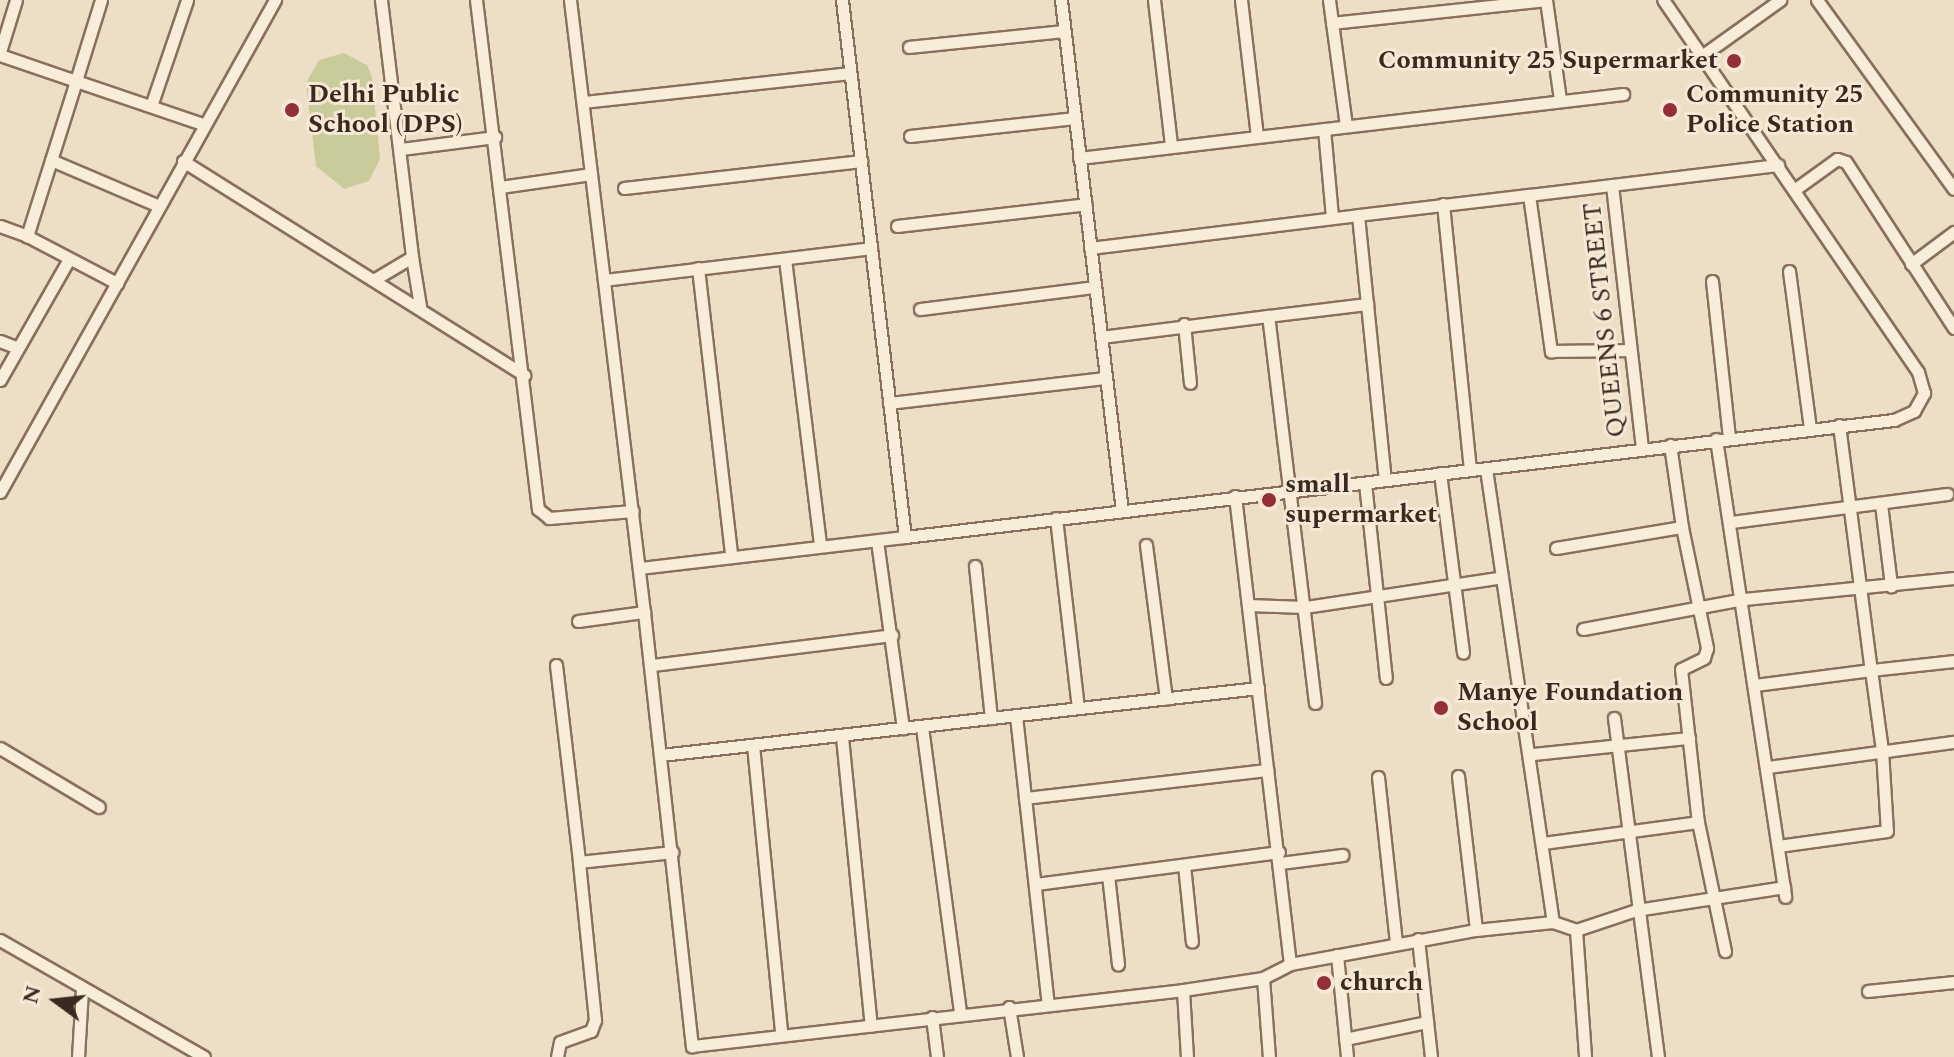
<!DOCTYPE html>
<html>
<head>
<meta charset="utf-8">
<style>
  body { margin:0 }
  #map { position:relative; width:1954px; height:1057px; overflow:hidden; background:#eddfc6; font-family:Spectral,serif }
  div>[style] { position:absolute }
  .green>* { inset:0; background:#c9cb9a }
  .roads { filter:drop-shadow(2px 0 #88705c) drop-shadow(-2px 0 #88705c) drop-shadow(0 2px #88705c) drop-shadow(0 -2px #88705c) }
  .minor>* { height:11px; margin:-5.5px; padding:0 5.5px; transform-origin:5.5px; border-radius:5.5px; background:#f8edd9 }
  .dots>* { width:22px; height:22px; translate:-50% -50%; box-sizing:border-box; border:4px solid #f5e9d6; border-radius:50% }
  span { translate:-50% -50%; white-space:nowrap; text-align:center; line-height:1.15; -webkit-text-stroke:6px #f5e9d6; paint-order:stroke }
  .poi-label { font-size:26px; color:#392a20; font-weight:700 }
  .right { translate:-100% -50%; text-align:right }
  .left { translate:0 -50%; text-align:left }
  .street-label { font-size:26px; color:#392a20 }
  .north { position:absolute; left:16px; top:961px; width:80px; height:80px; -webkit-text-stroke:6px #f5e9d6; paint-order:stroke; rotate:285deg; font-size:22px; font-weight:700; line-height:32px; text-align:center; color:#392a20 }
  .north::after { content:''; display:block; margin:auto; width:28px; height:36px; background:#392a20; clip-path:polygon(50% 0,100% 100%,50% 72%,0 100%) }
</style>
</head>
<body>
<div id="map">
  <div class="green">
    <i style="clip-path:polygon(344px 53px,367px 65px,372px 77px,380px 159px,369px 181px,344px 189px,316px 166px,306px 83px,319px 60px)"></i>
  </div>
  <div class="roads">
    <div class="minor">
      <i style="left:101px;top:0;width:85px;rotate:107.2deg"></i>
      <i style="left:76px;top:81px;width:136px;rotate:18.8deg"></i>
      <i style="left:381px;top:0;width:259px;rotate:83.1deg"></i>
      <i style="left:476px;top:0;width:513px;rotate:83.06deg"></i>
      <i style="left:538px;top:509px;width:14px;rotate:39deg"></i>
      <i style="left:549px;top:518px;width:84px;rotate:-4.8deg"></i>
      <i style="left:570px;top:0;width:616px;rotate:83.11deg"></i>
      <i style="left:842px;top:0;width:541px;rotate:83.31deg"></i>
      <i style="left:905px;top:537px;width:996px;rotate:-6.75deg"></i>
      <i style="left:1894px;top:420px;width:22px;rotate:-24deg"></i>
      <i style="left:1914px;top:411px;width:21px;rotate:-61deg"></i>
      <i style="left:1924px;top:393px;width:22px;rotate:-106deg"></i>
      <i style="left:1918px;top:372px;width:451px;rotate:-124.4deg"></i>
      <i style="left:1061px;top:0;width:515px;rotate:83.19deg"></i>
      <i style="left:1154px;top:0;width:146px;rotate:83.3deg"></i>
      <i style="left:1241px;top:0;width:137px;rotate:83.3deg"></i>
      <i style="left:1329px;top:0;width:126px;rotate:82.3deg"></i>
      <i style="left:1546px;top:0;width:101px;rotate:82deg"></i>
      <i style="left:1817px;top:0;width:233px;rotate:54.1deg"></i>
      <i style="left:1332px;top:23px;width:215px;rotate:-6.1deg"></i>
      <i style="left:909px;top:47px;width:155px;rotate:-5.9deg"></i>
      <i style="left:0;top:52px;width:54px;rotate:-72.9deg"></i>
      <i style="left:0;top:55px;width:80px;rotate:18.9deg"></i>
      <i style="left:76px;top:81px;width:163px;rotate:107.5deg"></i>
      <i style="left:27px;top:236px;width:102px;rotate:27.6deg"></i>
      <i style="left:1703px;top:55px;width:95px;rotate:-35.5deg"></i>
      <i style="left:583px;top:102px;width:268px;rotate:-6.2deg"></i>
      <i style="left:151px;top:106px;width:112px;rotate:-71.2deg"></i>
      <i style="left:1324px;top:129px;width:88px;rotate:84.8deg"></i>
      <i style="left:910px;top:136px;width:166px;rotate:-6.2deg"></i>
      <i style="left:401px;top:149px;width:95px;rotate:-7.3deg"></i>
      <i style="left:1079px;top:158px;width:548px;rotate:-6.71deg"></i>
      <i style="left:51px;top:160px;width:117px;rotate:23.1deg"></i>
      <i style="left:183px;top:161px;width:403px;rotate:32.1deg"></i>
      <i style="left:1612px;top:185px;width:266px;rotate:83.5deg"></i>
      <i style="left:500px;top:187px;width:92px;rotate:-8.1deg"></i>
      <i style="left:624px;top:188px;width:239px;rotate:-6.5deg"></i>
      <i style="left:1794px;top:190px;width:53px;rotate:-35.8deg"></i>
      <i style="left:1837px;top:159px;width:9px;rotate:18deg"></i>
      <i style="left:1846px;top:162px;width:198px;rotate:57deg"></i>
      <i style="left:1529px;top:195px;width:251px;rotate:-6.9deg"></i>
      <i style="left:1443px;top:204px;width:267px;rotate:84.2deg"></i>
      <i style="left:0;top:226px;width:29px;rotate:20deg"></i>
      <i style="left:897px;top:226px;width:190px;rotate:-6.6deg"></i>
      <i style="left:1090px;top:248px;width:270px;rotate:-7deg"></i>
      <i style="left:785px;top:259px;width:288px;rotate:83deg"></i>
      <i style="left:1911px;top:264px;width:54px;rotate:-36.7deg"></i>
      <i style="left:698px;top:268px;width:288px;rotate:83.4deg"></i>
      <i style="left:1789px;top:271px;width:159px;rotate:82.4deg"></i>
      <i style="left:375px;top:279px;width:43px;rotate:-30.7deg"></i>
      <i style="left:412px;top:257px;width:50px;rotate:80.7deg"></i>
      <i style="left:604px;top:280px;width:269px;rotate:-6.8deg"></i>
      <i style="left:1712px;top:281px;width:157px;rotate:83.8deg"></i>
      <i style="left:1367px;top:304px;width:89px;rotate:-95.8deg"></i>
      <i style="left:1358px;top:215px;width:172px;rotate:-6.7deg"></i>
      <i style="left:1529px;top:195px;width:158px;rotate:82deg"></i>
      <i style="left:1551px;top:351px;width:79px;rotate:-0.7deg"></i>
      <i style="left:920px;top:309px;width:175px;rotate:-7.2deg"></i>
      <i style="left:1184px;top:324px;width:59px;rotate:84.2deg"></i>
      <i style="left:1101px;top:337px;width:168px;rotate:-7.2deg"></i>
      <i style="left:0;top:341px;width:19px;rotate:21deg"></i>
      <i style="left:0;top:380px;width:139px;rotate:-60.3deg"></i>
      <i style="left:889px;top:403px;width:218px;rotate:-6.6deg"></i>
      <i style="left:1839px;top:425px;width:247px;rotate:82.6deg"></i>
      <i style="left:1871px;top:670px;width:83px;rotate:-6.2deg"></i>
      <i style="left:1716px;top:439px;width:463px;rotate:81.4deg"></i>
      <i style="left:1486px;top:469px;width:458px;rotate:81.6deg"></i>
      <i style="left:1440px;top:473px;width:181px;rotate:82.7deg"></i>
      <i style="left:1365px;top:483px;width:196px;rotate:83.9deg"></i>
      <i style="left:0;top:492px;width:564px;rotate:-60.8deg"></i>
      <i style="left:1235px;top:496px;width:471px;rotate:83.3deg"></i>
      <i style="left:1290px;top:964px;width:189px;rotate:-10.4deg"></i>
      <i style="left:1476px;top:930px;width:77px;rotate:-5.9deg"></i>
      <i style="left:1553px;top:922px;width:24px;rotate:19deg"></i>
      <i style="left:1576px;top:930px;width:63px;rotate:-18.4deg"></i>
      <i style="left:1636px;top:910px;width:150px;rotate:-8.8deg"></i>
      <i style="left:1881px;top:504px;width:83px;rotate:83deg"></i>
      <i style="left:1056px;top:518px;width:190px;rotate:83.4deg"></i>
      <i style="left:1731px;top:522px;width:218px;rotate:-7.4deg"></i>
      <i style="left:1682px;top:527px;width:124px;rotate:78.3deg"></i>
      <i style="left:1707px;top:648px;width:10px;rotate:107deg"></i>
      <i style="left:1704px;top:658px;width:25px;rotate:154deg"></i>
      <i style="left:1681px;top:669px;width:154px;rotate:83.7deg"></i>
      <i style="left:1698px;top:822px;width:132px;rotate:78.2deg"></i>
      <i style="left:877px;top:541px;width:189px;rotate:82.1deg"></i>
      <i style="left:1146px;top:545px;width:155px;rotate:82.6deg"></i>
      <i style="left:1556px;top:548px;width:128px;rotate:-9.5deg"></i>
      <i style="left:1682px;top:527px;width:83px;rotate:-98.3deg"></i>
      <i style="left:975px;top:566px;width:153px;rotate:84deg"></i>
      <i style="left:640px;top:568px;width:267px;rotate:-6.7deg"></i>
      <i style="left:1248px;top:605px;width:57px;rotate:2deg"></i>
      <i style="left:1305px;top:607px;width:193px;rotate:-8.6deg"></i>
      <i style="left:578px;top:621px;width:67px;rotate:-7.8deg"></i>
      <i style="left:644px;top:612px;width:437px;rotate:83.7deg"></i>
      <i style="left:692px;top:1046px;width:494px;rotate:-6.5deg"></i>
      <i style="left:1183px;top:990px;width:81px;rotate:-8.5deg"></i>
      <i style="left:1263px;top:978px;width:30px;rotate:-27deg"></i>
      <i style="left:1583px;top:629px;width:164px;rotate:-10.6deg"></i>
      <i style="left:1744px;top:599px;width:211px;rotate:-5.7deg"></i>
      <i style="left:556px;top:665px;width:198px;rotate:83.3deg"></i>
      <i style="left:579px;top:862px;width:94px;rotate:-6.1deg"></i>
      <i style="left:652px;top:665px;width:242px;rotate:-7.1deg"></i>
      <i style="left:1755px;top:685px;width:117px;rotate:-7.4deg"></i>
      <i style="left:1871px;top:670px;width:81px;rotate:82.2deg"></i>
      <i style="left:1882px;top:750px;width:81px;rotate:86.5deg"></i>
      <i style="left:1887px;top:831px;width:110px;rotate:172.2deg"></i>
      <i style="left:1315px;top:703px;width:390px;rotate:-96.9deg"></i>
      <i style="left:1268px;top:316px;width:100px;rotate:-6.9deg"></i>
      <i style="left:1367px;top:304px;width:177px;rotate:84.2deg"></i>
      <i style="left:1016px;top:716px;width:290px;rotate:83.7deg"></i>
      <i style="left:1614px;top:718px;width:342px;rotate:82.6deg"></i>
      <i style="left:922px;top:727px;width:289px;rotate:82.4deg"></i>
      <i style="left:842px;top:737px;width:290px;rotate:84.3deg"></i>
      <i style="left:753px;top:745px;width:289px;rotate:84.4deg"></i>
      <i style="left:0;top:748px;width:115px;rotate:30.8deg"></i>
      <i style="left:1533px;top:754px;width:157px;rotate:-5.9deg"></i>
      <i style="left:661px;top:755px;width:601px;rotate:-6.4deg"></i>
      <i style="left:1768px;top:767px;width:188px;rotate:-7.7deg"></i>
      <i style="left:1458px;top:776px;width:155px;rotate:83.3deg"></i>
      <i style="left:1378px;top:777px;width:167px;rotate:83.8deg"></i>
      <i style="left:1025px;top:798px;width:244px;rotate:-6.6deg"></i>
      <i style="left:1543px;top:843px;width:156px;rotate:-7.7deg"></i>
      <i style="left:1280px;top:863px;width:63px;rotate:-7.4deg"></i>
      <i style="left:1184px;top:865px;width:77px;rotate:84.1deg"></i>
      <i style="left:1108px;top:875px;width:90px;rotate:83.6deg"></i>
      <i style="left:1036px;top:884px;width:245px;rotate:-7.5deg"></i>
      <i style="left:1576px;top:930px;width:127px;rotate:85.9deg"></i>
      <i style="left:1418px;top:939px;width:119px;rotate:83.7deg"></i>
      <i style="left:0;top:940px;width:235px;rotate:29.8deg"></i>
      <i style="left:1337px;top:955px;width:102px;rotate:84.4deg"></i>
      <i style="left:1263px;top:978px;width:79px;rotate:85.7deg"></i>
      <i style="left:1183px;top:990px;width:67px;rotate:86.6deg"></i>
      <i style="left:1868px;top:991px;width:86px;rotate:-6deg"></i>
      <i style="left:1009px;top:1007px;width:51px;rotate:80.9deg"></i>
      <i style="left:932px;top:1017px;width:40px;rotate:82.9deg"></i>
      <i style="left:1345px;top:1039px;width:84px;rotate:-11.7deg"></i>
      <i style="left:78px;top:1057px;width:68px;rotate:-86.6deg"></i>
      <i style="left:557px;top:1057px;width:15px;rotate:-79deg"></i>
      <i style="left:560px;top:1042px;width:33px;rotate:-20deg"></i>
      <i style="left:591px;top:1031px;width:12px;rotate:-70deg"></i>
      <i style="left:595px;top:1020px;width:159px;rotate:-95.8deg"></i>
    </div>
  </div>
  <div class="dots">
    <i style="left:1734px;top:61px;background:#952e36"></i>
    <i style="left:292px;top:110px;background:#952e36"></i>
    <i style="left:1670px;top:110px;background:#952e36"></i>
    <i style="left:1269px;top:500px;background:#952e36"></i>
    <i style="left:1441px;top:708px;background:#952e36"></i>
    <i style="left:1324px;top:983px;background:#952e36"></i>
  </div>
  <div class="poi-label">
    <span class="right" style="left:1718px;top:61px">Community 25 Supermarket</span>
    <span class="left" style="left:308px;top:110px">Delhi Public<br>School (DPS)</span>
    <span class="left" style="left:1686px;top:110px">Community 25<br>Police Station</span>
    <span class="left" style="left:1285px;top:500px">small<br>supermarket</span>
    <span class="left" style="left:1457px;top:708px">Manye Foundation<br>School</span>
    <span class="left" style="left:1340px;top:983px">church</span>
  </div>
  <div class="street-label">
    <span style="left:1605px;top:320px;rotate:-96deg">QUEENS 6 STREET</span>
  </div>
  <div class="north">N</div>
</div>
</body>
</html>
